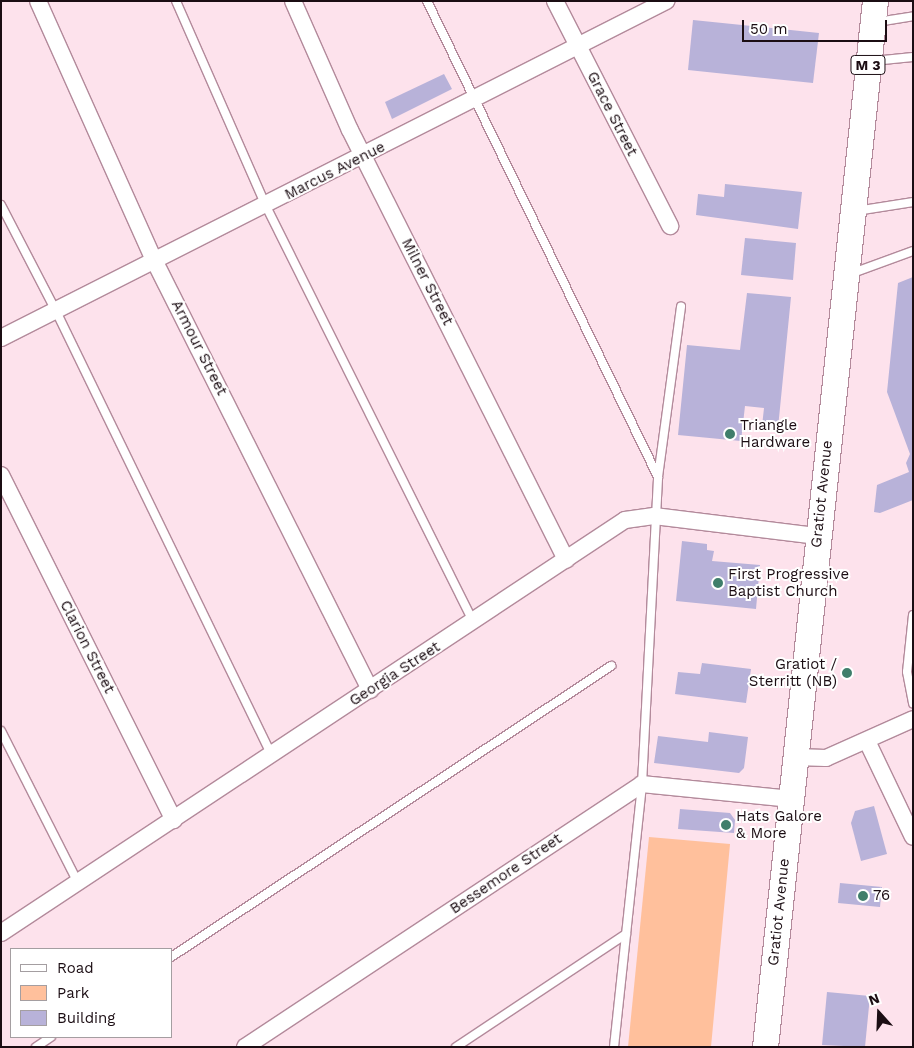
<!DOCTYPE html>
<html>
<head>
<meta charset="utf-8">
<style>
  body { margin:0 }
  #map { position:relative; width:914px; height:1048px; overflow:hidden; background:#fde2ec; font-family:"Work Sans",sans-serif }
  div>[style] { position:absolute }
  .green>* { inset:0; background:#ffc09c }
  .building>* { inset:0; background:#b8b2d9 }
  .roads { filter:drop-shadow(1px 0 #b38a9b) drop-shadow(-1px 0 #b38a9b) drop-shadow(0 1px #b38a9b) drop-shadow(0 -1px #b38a9b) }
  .service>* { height:8px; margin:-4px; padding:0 4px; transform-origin:4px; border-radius:4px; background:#fff }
  .minor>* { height:16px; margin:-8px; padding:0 8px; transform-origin:8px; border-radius:8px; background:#fff }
  .primary>* { height:25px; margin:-12.5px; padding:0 12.5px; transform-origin:12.5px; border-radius:12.5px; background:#fff }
  .dots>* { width:14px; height:14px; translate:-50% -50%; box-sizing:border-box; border:2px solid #fff; border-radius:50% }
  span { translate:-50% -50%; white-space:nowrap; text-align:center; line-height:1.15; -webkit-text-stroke:4px #fff; paint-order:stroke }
  .shield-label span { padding:1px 4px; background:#fff; border:1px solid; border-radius:4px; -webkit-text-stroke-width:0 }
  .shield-label { font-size:14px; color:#1b0d13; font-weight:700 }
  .street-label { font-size:15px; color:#1b0d13 }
  .poi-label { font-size:15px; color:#1b0d13 }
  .left { translate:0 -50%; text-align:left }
  .right { translate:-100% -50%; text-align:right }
  .frame { position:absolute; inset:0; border:2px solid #1b0d13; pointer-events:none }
  .legend { position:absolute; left:10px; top:948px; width:162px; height:90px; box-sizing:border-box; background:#fff; border:1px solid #a49ea1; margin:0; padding:6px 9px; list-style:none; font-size:15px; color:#1b0d13 }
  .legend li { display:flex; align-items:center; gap:10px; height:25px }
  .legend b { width:25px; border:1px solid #a49ea1 }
  .north { position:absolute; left:854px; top:988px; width:50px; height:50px; -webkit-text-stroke:4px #fff; paint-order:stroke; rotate:340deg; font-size:14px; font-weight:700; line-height:20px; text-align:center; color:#1b0d13 }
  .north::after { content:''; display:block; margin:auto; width:18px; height:22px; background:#1b0d13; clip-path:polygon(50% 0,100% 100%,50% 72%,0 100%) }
  .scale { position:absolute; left:742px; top:20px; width:145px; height:22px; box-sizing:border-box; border:2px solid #1b0d13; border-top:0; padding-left:6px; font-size:15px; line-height:18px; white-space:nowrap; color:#1b0d13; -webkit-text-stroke:4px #fff; paint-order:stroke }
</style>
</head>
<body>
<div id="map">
  <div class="green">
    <i style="clip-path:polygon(649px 837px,730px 844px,711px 1047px,628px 1047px)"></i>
  </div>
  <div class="building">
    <i style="clip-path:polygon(693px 20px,819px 33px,813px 83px,688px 70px)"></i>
    <i style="clip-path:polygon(444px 74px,452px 89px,392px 119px,385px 102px)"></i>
    <i style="clip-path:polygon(725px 184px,802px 192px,798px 229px,696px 215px,698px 194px,724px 197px)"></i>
    <i style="clip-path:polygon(745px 238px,796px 243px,793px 280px,741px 275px)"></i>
    <i style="clip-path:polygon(913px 277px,913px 500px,880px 513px,874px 512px,877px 485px,909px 472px,906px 463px,910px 454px,887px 392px,898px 283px)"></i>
    <i style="clip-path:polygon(747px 293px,791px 297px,778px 428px,762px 426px,764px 408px,745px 406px,741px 441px,678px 435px,687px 345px,740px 350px)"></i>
    <i style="clip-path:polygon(682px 541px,707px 544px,707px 550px,714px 551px,712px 561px,760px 565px,756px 609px,676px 601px)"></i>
    <i style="clip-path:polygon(702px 663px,751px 669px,746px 703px,675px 694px,678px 672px,700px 674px)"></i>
    <i style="clip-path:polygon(709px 732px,748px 737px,744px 768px,739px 773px,654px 763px,658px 736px,708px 742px)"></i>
    <i style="clip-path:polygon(874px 806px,887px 854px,861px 861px,851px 823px,855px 811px)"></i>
    <i style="clip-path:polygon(680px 809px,730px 813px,735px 820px,734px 833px,678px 829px)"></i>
    <i style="clip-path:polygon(840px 883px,882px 887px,880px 907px,838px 903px)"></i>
    <i style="clip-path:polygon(827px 992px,870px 996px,865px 1047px,822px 1045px)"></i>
  </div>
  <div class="roads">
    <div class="service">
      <i style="left:176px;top:1px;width:224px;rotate:66.3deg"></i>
      <i style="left:266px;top:206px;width:465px;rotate:63.5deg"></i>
      <i style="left:427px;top:1px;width:529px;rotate:64.11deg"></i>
      <i style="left:877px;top:22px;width:36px;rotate:-9deg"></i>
      <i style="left:873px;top:61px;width:40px;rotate:-5.7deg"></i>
      <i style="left:1px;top:205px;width:119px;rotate:62.6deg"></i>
      <i style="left:56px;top:311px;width:494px;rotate:64.1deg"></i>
      <i style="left:856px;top:211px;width:58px;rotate:-9deg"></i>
      <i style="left:850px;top:274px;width:67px;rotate:-20.1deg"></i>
      <i style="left:913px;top:615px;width:57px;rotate:96deg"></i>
      <i style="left:907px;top:672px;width:32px;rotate:79deg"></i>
      <i style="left:1px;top:731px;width:170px;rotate:63.1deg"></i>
      <i style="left:171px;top:957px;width:528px;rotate:-33.48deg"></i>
      <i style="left:36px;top:1047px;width:18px;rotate:-34deg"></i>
      <i style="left:456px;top:1047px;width:204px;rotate:-33.6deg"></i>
      <i style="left:614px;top:1047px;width:264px;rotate:-83.9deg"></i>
      <i style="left:642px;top:784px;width:307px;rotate:-87deg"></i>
      <i style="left:658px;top:477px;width:172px;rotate:-82.3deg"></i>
    </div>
    <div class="minor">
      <i style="left:38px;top:1px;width:286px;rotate:65.9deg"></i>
      <i style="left:155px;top:262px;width:479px;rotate:63.3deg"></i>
      <i style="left:293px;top:1px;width:141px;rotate:66.2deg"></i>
      <i style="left:350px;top:130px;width:481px;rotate:63.3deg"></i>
      <i style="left:555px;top:1px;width:253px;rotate:62.9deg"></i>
      <i style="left:1px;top:338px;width:746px;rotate:-26.87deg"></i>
      <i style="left:1px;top:475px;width:386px;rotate:63.4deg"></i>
      <i style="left:867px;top:741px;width:106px;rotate:64.4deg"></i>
      <i style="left:795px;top:757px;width:31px;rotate:2deg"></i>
      <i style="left:826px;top:758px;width:95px;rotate:-24.1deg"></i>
      <i style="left:1px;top:933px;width:748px;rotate:-33.5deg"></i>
      <i style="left:625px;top:520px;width:29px;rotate:-8deg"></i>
      <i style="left:654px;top:516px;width:165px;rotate:7deg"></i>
      <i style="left:245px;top:1047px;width:476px;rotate:-33.5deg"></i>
      <i style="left:642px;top:784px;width:150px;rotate:5.7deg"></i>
    </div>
    <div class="primary">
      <i style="left:765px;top:1047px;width:1052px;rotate:-84deg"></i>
    </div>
  </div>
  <div class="dots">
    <i style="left:730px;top:434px;background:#3f7e6b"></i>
    <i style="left:718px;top:583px;background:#3f7e6b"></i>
    <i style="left:847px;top:673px;background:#3f7e6b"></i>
    <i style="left:726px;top:825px;background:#3f7e6b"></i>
    <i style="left:863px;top:896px;background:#3f7e6b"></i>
  </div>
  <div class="shield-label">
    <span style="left:868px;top:65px">M 3</span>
  </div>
  <div class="street-label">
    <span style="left:612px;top:114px;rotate:63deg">Grace Street</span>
    <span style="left:335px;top:171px;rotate:-27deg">Marcus Avenue</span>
    <span style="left:427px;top:282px;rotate:63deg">Milner Street</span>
    <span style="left:199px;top:348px;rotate:63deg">Armour Street</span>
    <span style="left:822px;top:494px;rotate:-84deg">Gratiot Avenue</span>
    <span style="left:87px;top:647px;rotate:63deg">Clarion Street</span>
    <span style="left:395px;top:674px;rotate:-33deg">Georgia Street</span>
    <span style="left:506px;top:874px;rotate:-34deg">Bessemore Street</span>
    <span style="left:779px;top:912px;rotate:-84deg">Gratiot Avenue</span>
  </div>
  <div class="poi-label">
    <span class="left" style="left:740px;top:434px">Triangle<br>Hardware</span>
    <span class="left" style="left:728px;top:583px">First Progressive<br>Baptist Church</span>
    <span class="right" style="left:837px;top:673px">Gratiot /<br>Sterritt (NB)</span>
    <span class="left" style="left:736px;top:825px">Hats Galore<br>&amp; More</span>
    <span class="left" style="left:873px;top:896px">76</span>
  </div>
  <div class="frame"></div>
  <ul class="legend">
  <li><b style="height:6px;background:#fff"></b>Road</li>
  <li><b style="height:14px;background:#ffc09c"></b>Park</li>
  <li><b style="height:14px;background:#b8b2d9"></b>Building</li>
  </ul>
  <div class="north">N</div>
  <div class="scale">50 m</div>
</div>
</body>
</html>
